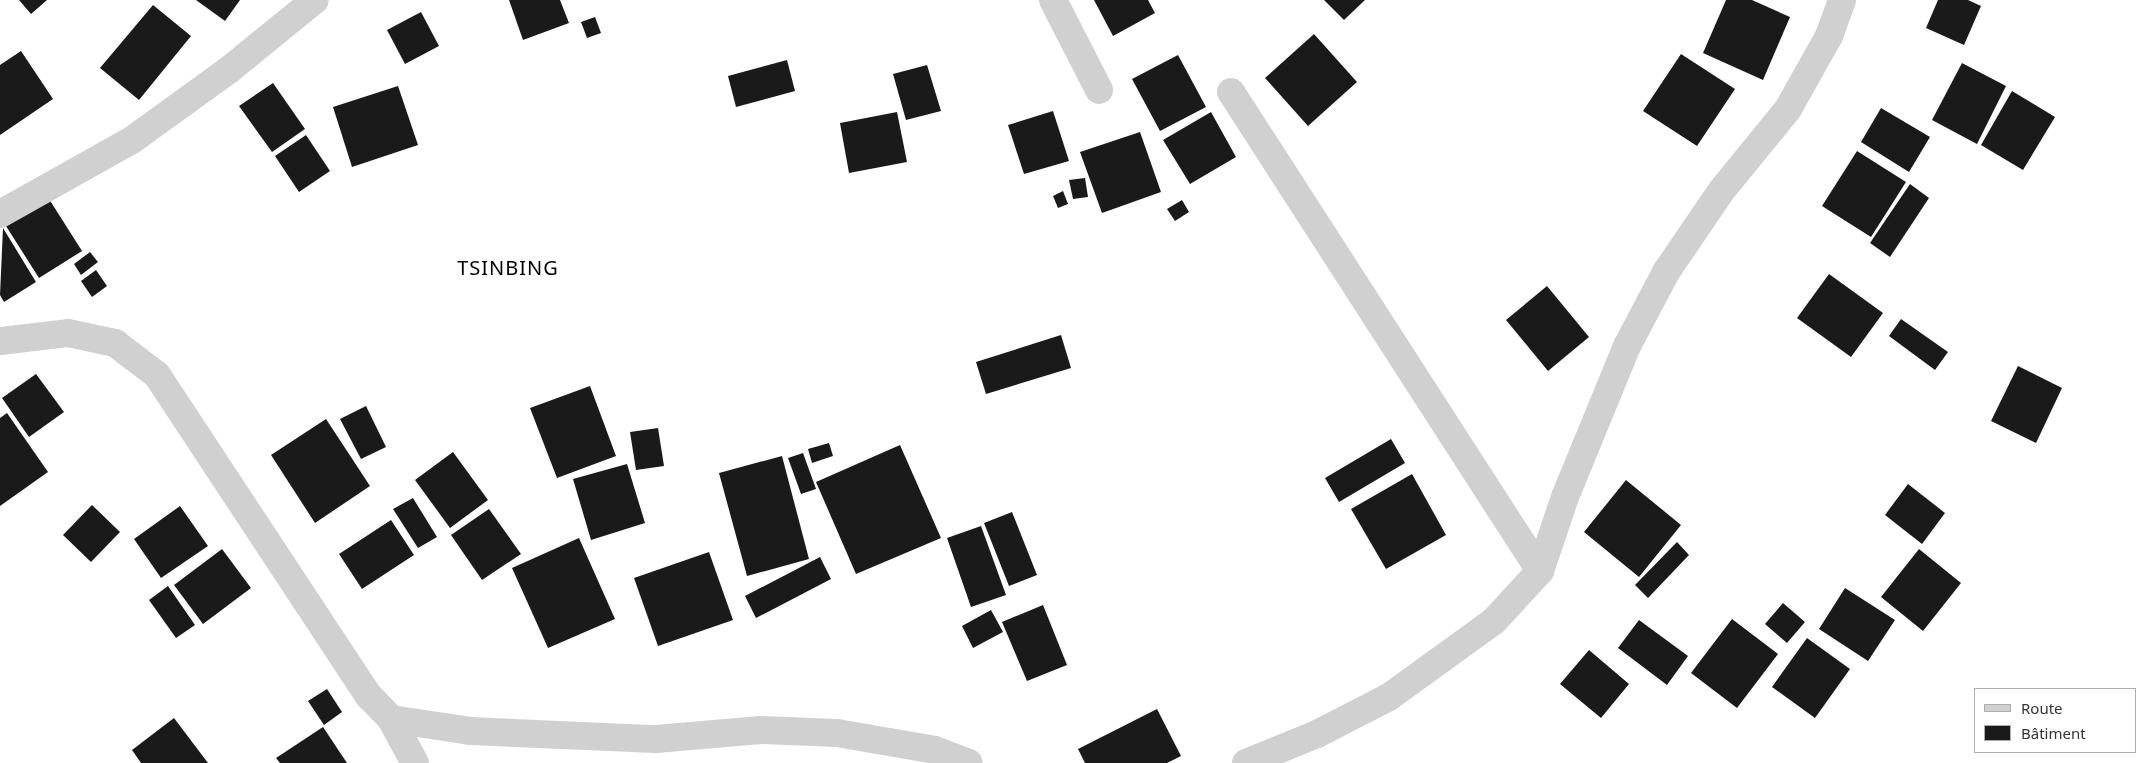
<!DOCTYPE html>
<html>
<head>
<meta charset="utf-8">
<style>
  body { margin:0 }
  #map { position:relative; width:2146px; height:763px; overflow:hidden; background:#fff; font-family:"Noto Sans",sans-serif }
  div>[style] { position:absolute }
  .building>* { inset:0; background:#1a1a1a }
  .minor>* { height:28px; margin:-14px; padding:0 14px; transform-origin:14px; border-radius:14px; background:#d0d0d0 }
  span { translate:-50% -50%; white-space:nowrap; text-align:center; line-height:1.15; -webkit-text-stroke:5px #fff; paint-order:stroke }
  .quarter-label { font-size:20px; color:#000; letter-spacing:1px }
  .legend { position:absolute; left:1974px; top:688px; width:162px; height:65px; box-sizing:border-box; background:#fff; border:1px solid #adadad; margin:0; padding:6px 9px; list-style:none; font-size:15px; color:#333 }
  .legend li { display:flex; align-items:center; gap:10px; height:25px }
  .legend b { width:25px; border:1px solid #adadad }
</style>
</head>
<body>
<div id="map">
  <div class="building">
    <i style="clip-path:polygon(19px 0,47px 0,31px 14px)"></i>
    <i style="clip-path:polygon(196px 0,240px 0,225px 21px)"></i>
    <i style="clip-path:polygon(509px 0,560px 0,569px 23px,523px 40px)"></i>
    <i style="clip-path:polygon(1094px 0,1148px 0,1155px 13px,1113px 36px)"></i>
    <i style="clip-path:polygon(1324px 0,1365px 0,1344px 20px)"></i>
    <i style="clip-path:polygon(1726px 0,1752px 0,1790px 17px,1763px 80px,1703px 53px)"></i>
    <i style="clip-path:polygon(1938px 0,1968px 0,1981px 6px,1964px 45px,1926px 28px)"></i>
    <i style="clip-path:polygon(153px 5px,191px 36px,139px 100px,100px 68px)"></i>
    <i style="clip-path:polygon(421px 12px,439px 46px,405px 64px,387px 30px)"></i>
    <i style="clip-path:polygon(595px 17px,601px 33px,587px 38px,581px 22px)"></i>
    <i style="clip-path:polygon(1314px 34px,1357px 82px,1308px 126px,1265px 78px)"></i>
    <i style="clip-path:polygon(21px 51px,53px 99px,0 135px,0 65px)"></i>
    <i style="clip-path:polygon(1681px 54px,1735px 89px,1697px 146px,1643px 111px)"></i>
    <i style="clip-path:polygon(1178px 55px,1206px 107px,1160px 131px,1132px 79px)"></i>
    <i style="clip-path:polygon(787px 60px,795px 91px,736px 107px,728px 76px)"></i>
    <i style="clip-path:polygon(1962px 63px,2006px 86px,1977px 144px,1932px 120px)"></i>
    <i style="clip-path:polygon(927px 65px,941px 111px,906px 120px,893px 74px)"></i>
    <i style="clip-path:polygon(273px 83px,305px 129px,272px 152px,239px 106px)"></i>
    <i style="clip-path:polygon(398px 86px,418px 145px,352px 167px,333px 107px)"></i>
    <i style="clip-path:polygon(2012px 91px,2055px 117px,2023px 170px,1981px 145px)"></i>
    <i style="clip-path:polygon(1881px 108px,1930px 137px,1909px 172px,1861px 142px)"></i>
    <i style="clip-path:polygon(1053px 111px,1069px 161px,1024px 174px,1008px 125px)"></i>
    <i style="clip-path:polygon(897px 112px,907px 162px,849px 173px,840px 123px)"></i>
    <i style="clip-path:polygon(1211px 112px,1236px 157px,1190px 184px,1163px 140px)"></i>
    <i style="clip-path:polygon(1140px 132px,1161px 192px,1102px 213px,1080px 152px)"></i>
    <i style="clip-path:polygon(306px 135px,330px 171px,299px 192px,275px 156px)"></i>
    <i style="clip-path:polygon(1857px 151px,1906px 182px,1871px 237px,1822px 206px)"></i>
    <i style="clip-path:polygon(1085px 178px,1088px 197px,1073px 199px,1069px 180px)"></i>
    <i style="clip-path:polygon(1910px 184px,1929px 198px,1890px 257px,1870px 243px)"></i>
    <i style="clip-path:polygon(1063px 191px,1068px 204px,1058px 208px,1053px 196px)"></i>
    <i style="clip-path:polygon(49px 199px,82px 251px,39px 278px,6px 226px)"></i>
    <i style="clip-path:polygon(1182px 200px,1189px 212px,1175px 221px,1167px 209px)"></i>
    <i style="clip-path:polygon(3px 228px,36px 282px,4px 302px,0 295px)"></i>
    <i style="clip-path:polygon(90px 252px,98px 262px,81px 275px,74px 264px)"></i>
    <i style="clip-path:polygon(96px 270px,107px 286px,92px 297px,81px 281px)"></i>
    <i style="clip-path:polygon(1829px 274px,1883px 313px,1851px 357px,1797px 318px)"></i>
    <i style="clip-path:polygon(1547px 286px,1589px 337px,1548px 371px,1506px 320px)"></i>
    <i style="clip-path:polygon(1901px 319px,1948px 352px,1935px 370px,1889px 336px)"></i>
    <i style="clip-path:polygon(1061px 335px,1071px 368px,986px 394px,976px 362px)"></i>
    <i style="clip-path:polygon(2018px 366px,2062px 388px,2036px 443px,1991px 421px)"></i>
    <i style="clip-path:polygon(36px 374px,64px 412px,29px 437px,2px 398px)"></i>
    <i style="clip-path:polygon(590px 386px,616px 456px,557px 478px,530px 408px)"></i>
    <i style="clip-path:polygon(366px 406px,386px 447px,361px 459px,340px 419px)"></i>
    <i style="clip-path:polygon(7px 413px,48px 472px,0 506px,0 418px)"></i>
    <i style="clip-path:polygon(326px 419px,370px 486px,315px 523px,271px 455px)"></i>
    <i style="clip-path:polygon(658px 428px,664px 466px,636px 470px,630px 432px)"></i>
    <i style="clip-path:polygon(1391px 439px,1405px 463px,1339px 502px,1325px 478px)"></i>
    <i style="clip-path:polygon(829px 443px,833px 456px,812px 463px,808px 449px)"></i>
    <i style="clip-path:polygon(900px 445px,941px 538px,856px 574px,816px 482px)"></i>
    <i style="clip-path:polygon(453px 452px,488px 500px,450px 528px,415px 480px)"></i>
    <i style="clip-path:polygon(803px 453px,816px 489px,801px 494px,788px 458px)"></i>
    <i style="clip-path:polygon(782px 456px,809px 559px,747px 576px,719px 473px)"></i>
    <i style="clip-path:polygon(627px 464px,645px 523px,591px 540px,573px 479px)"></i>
    <i style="clip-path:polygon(1412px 474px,1446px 535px,1386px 569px,1351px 509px)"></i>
    <i style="clip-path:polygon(1626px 480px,1681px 525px,1639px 577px,1584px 532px)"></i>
    <i style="clip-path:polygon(1908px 484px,1945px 513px,1922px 544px,1885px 515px)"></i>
    <i style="clip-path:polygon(413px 498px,437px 537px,418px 548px,393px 509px)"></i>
    <i style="clip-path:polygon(92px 505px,120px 532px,91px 562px,63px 535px)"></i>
    <i style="clip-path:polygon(180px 506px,208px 546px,161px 578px,134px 539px)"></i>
    <i style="clip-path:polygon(489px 509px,521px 554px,482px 580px,451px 535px)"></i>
    <i style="clip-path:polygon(1012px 512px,1037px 575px,1009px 586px,984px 523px)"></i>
    <i style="clip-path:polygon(391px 520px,414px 555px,362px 589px,339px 554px)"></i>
    <i style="clip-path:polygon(981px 526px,1006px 595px,971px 607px,947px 538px)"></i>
    <i style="clip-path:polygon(579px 538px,615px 619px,548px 648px,512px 568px)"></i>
    <i style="clip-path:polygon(1677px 542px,1689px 555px,1648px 598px,1635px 585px)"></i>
    <i style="clip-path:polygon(222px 549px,251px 588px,203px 624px,174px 585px)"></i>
    <i style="clip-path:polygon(1919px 549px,1961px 583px,1923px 631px,1881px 597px)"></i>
    <i style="clip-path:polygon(709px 552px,733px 620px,658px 646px,634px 578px)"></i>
    <i style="clip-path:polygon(820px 557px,831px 579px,756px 618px,745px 596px)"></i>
    <i style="clip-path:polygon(168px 586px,195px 625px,176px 638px,149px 600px)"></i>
    <i style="clip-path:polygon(1845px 588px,1895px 620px,1868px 661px,1819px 629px)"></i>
    <i style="clip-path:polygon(1783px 603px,1805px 622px,1787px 643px,1765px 624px)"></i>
    <i style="clip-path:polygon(1043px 605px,1067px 665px,1027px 681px,1002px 622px)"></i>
    <i style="clip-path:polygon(991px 610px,1003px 632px,973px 648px,962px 626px)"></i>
    <i style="clip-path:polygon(1732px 619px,1778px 654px,1737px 708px,1691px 673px)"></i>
    <i style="clip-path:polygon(1639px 620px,1688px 656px,1667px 685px,1618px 648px)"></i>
    <i style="clip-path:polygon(1807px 638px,1850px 669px,1815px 718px,1772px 687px)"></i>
    <i style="clip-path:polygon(1589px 650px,1629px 684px,1601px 718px,1560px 684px)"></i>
    <i style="clip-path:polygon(327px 689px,342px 712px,324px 725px,308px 701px)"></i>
    <i style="clip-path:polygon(1157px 709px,1181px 756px,1167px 763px,1085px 763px,1078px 749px)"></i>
    <i style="clip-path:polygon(174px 718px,208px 763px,141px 763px,132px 750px)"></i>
    <i style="clip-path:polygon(323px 727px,347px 763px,280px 763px,276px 758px)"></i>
  </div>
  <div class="minor">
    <i style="left:1053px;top:0;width:101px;rotate:62.9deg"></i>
    <i style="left:1231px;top:92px;width:570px;rotate:57.17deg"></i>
    <i style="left:0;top:214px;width:151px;rotate:-29.3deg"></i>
    <i style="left:132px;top:140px;width:121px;rotate:-35.9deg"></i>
    <i style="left:230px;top:69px;width:109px;rotate:-39.1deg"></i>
    <i style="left:0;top:341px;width:68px;rotate:-6.7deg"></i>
    <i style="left:68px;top:333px;width:48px;rotate:12deg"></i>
    <i style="left:115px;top:343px;width:53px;rotate:37.3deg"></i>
    <i style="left:157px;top:375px;width:385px;rotate:56.6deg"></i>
    <i style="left:369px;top:696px;width:32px;rotate:46deg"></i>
    <i style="left:391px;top:719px;width:80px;rotate:8.6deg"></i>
    <i style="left:470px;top:731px;width:186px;rotate:2.5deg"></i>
    <i style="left:656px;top:739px;width:105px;rotate:-4.9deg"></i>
    <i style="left:761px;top:730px;width:76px;rotate:2.3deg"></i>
    <i style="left:837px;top:733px;width:99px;rotate:9.8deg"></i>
    <i style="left:935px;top:750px;width:36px;rotate:21deg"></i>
    <i style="left:391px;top:719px;width:50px;rotate:61.4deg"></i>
    <i style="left:1246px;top:763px;width:77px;rotate:-22.2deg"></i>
    <i style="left:1317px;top:734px;width:81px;rotate:-27.2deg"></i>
    <i style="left:1389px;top:697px;width:130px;rotate:-35.9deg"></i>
    <i style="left:1494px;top:621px;width:68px;rotate:-47.4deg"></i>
    <i style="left:1540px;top:571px;width:78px;rotate:-71.3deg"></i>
    <i style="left:1565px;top:497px;width:163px;rotate:-67.7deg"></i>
    <i style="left:1627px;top:346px;width:84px;rotate:-62.2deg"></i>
    <i style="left:1666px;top:272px;width:99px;rotate:-55.7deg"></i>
    <i style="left:1722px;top:190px;width:104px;rotate:-50.8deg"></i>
    <i style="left:1788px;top:109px;width:84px;rotate:-60.7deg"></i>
    <i style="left:1829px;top:36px;width:38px;rotate:-70deg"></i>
  </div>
  <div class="quarter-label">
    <span style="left:508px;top:267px">TSINBING</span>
  </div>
  <ul class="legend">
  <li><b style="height:6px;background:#d0d0d0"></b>Route</li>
  <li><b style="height:14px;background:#1a1a1a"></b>Bâtiment</li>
  </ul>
</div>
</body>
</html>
